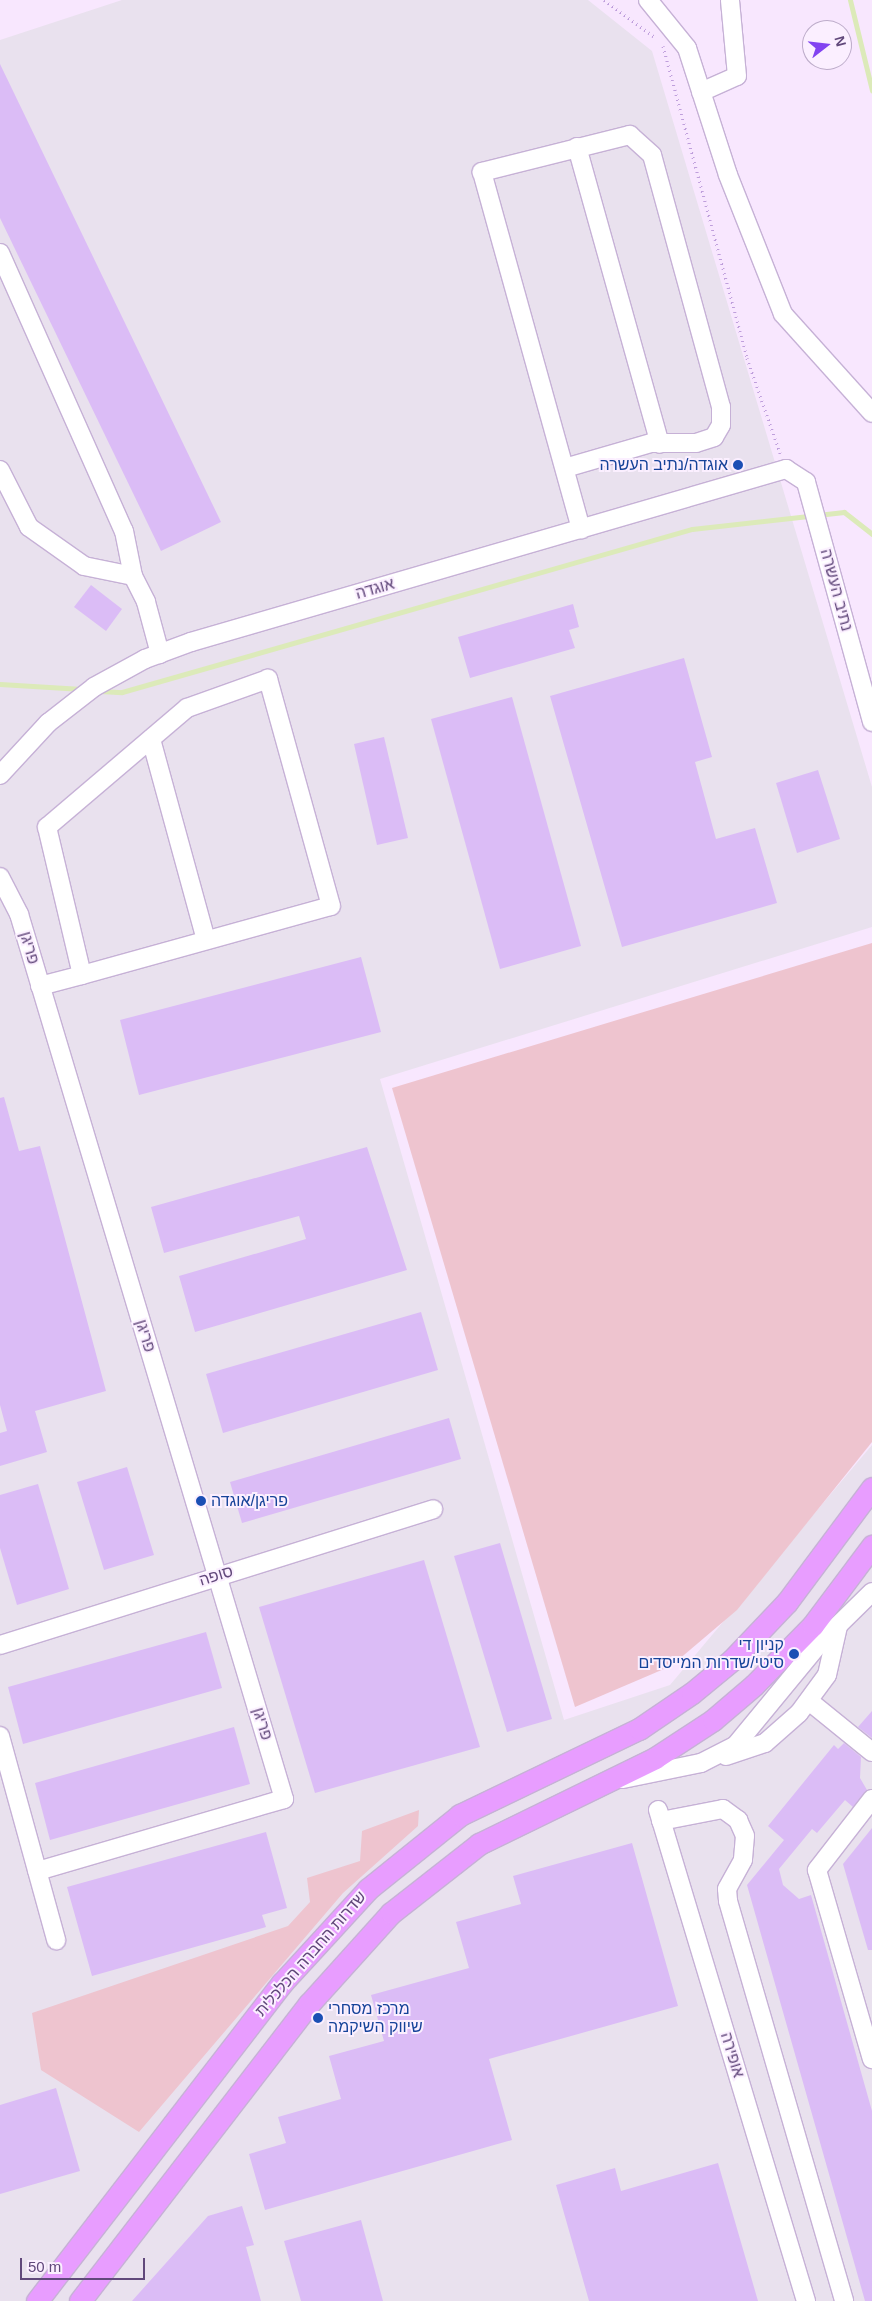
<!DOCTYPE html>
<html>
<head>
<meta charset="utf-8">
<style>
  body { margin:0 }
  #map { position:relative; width:872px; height:2301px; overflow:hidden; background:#f8e7fe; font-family:Helvetica,Heebo,sans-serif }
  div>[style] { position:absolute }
  .industrial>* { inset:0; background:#e9e1ee }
  .green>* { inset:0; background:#eec4cf }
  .stream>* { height:5px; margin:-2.5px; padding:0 2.5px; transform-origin:2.5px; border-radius:2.5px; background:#dceab9 }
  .building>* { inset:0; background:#dbbcf6 }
  .path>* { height:3px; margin-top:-1.5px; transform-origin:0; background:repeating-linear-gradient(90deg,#bf9fdc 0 1px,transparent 0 5px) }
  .roads { filter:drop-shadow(1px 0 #c6b1d6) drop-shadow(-1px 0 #c6b1d6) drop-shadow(0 1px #c6b1d6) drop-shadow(0 -1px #c6b1d6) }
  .minor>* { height:18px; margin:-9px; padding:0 9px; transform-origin:9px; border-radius:9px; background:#fff }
  .major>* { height:21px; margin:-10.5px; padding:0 10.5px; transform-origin:10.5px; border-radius:10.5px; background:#e89dff }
  .dots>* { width:14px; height:14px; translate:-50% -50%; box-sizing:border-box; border:2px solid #fbefff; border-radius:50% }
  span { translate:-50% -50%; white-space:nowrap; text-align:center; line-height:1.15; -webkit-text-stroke:4px #fbefff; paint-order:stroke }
  .transit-label { font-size:16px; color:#164399 }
  .right { translate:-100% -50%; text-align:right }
  .left { translate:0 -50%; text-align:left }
  .street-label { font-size:16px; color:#61487b }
  .north { position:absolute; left:802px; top:20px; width:50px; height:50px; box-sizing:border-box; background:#fbefff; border:1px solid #bdacca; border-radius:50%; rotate:74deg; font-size:14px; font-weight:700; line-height:20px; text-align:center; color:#61487b }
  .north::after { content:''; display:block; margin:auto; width:18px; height:22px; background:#8243f1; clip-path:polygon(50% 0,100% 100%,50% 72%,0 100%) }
  .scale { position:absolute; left:20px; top:2258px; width:125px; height:22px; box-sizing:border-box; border:2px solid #61487b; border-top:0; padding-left:6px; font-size:15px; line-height:18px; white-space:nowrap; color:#61487b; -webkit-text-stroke:4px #fbefff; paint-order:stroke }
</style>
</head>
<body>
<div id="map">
  <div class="industrial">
    <i style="clip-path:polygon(122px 0,588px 0,652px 51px,872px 787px,872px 927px,380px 1079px,564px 1720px,670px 1685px,872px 1445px,872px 2301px,0 2301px,0 40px)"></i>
  </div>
  <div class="green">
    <i style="clip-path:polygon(872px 943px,872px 1442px,737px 1610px,671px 1666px,575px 1707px,392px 1088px)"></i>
    <i style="clip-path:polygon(419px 1810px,418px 1826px,343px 1893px,139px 2132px,41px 2070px,32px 2013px,288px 1926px,310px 1902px,307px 1878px,360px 1861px,362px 1831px)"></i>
  </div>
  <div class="stream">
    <i style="left:850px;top:0;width:93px;rotate:76.3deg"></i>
    <i style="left:0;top:684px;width:82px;rotate:3.5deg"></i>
    <i style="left:100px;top:691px;width:22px;rotate:3deg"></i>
    <i style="left:122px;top:692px;width:593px;rotate:-15.96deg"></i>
    <i style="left:692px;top:529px;width:153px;rotate:-6.4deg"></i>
    <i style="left:844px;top:512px;width:36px;rotate:38deg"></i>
  </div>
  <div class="building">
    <i style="clip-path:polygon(0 64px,221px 522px,161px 551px,0 218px)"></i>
    <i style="clip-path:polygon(91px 585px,122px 609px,106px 631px,74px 607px)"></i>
    <i style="clip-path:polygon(573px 604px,579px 627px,569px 630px,575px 648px,470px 678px,458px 637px)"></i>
    <i style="clip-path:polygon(684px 658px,712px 757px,695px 762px,716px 839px,755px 828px,777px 903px,622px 947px,550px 696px)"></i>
    <i style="clip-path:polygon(512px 697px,581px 946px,500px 969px,431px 719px)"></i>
    <i style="clip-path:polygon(384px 737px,408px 838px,377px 845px,354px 744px)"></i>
    <i style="clip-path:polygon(818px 770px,840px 839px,797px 853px,776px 783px)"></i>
    <i style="clip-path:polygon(361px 957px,381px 1032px,139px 1095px,120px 1020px)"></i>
    <i style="clip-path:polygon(4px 1097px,19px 1151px,40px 1146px,106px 1391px,35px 1411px,47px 1452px,0 1466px,0 1433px,7px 1431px,0 1405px,0 1098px)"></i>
    <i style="clip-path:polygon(367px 1147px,407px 1270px,195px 1332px,179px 1276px,306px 1239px,299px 1216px,164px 1253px,151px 1207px)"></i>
    <i style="clip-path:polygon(421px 1312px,438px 1370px,223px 1433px,206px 1374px)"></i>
    <i style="clip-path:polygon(449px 1418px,461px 1459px,242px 1523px,230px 1482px)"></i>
    <i style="clip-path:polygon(127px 1467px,154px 1555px,104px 1570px,77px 1482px)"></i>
    <i style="clip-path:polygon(38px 1484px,69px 1589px,17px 1605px,0 1548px,0 1495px)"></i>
    <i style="clip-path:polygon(500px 1543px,552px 1719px,507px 1732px,454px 1556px)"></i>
    <i style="clip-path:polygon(424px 1560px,480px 1747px,315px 1793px,259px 1607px)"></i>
    <i style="clip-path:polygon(206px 1632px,222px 1688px,23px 1744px,8px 1687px)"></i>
    <i style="clip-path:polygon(872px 1711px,872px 1738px,858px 1727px)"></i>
    <i style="clip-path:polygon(234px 1727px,250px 1784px,50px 1840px,35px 1783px)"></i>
    <i style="clip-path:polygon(844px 1743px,861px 1757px,860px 1778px,867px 1790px,853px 1807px,845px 1800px,817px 1833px,812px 1829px,779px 1869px,783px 1885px,799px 1899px,811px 1895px,872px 2111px,872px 2301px,865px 2301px,747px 1885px,784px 1840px,768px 1826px,834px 1745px,838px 1749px)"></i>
    <i style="clip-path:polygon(872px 1828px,872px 1950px,868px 1950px,843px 1864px)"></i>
    <i style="clip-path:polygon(266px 1832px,287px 1908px,262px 1915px,266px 1927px,92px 1976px,67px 1887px)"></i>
    <i style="clip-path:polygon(632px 1843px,678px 2006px,489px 2059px,512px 2140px,265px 2210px,249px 2154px,286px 2143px,278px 2117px,341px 2099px,329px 2056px,384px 2041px,371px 1995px,469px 1968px,456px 1922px,521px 1904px,513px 1876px)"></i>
    <i style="clip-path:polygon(56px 2088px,80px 2171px,0 2194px,0 2105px)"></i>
    <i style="clip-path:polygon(718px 2163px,758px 2301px,589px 2301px,556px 2185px,615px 2168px,621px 2191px)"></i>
    <i style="clip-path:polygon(242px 2206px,254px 2245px,246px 2247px,261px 2301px,132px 2301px,208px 2216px)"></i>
    <i style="clip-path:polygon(361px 2220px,383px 2301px,301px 2301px,284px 2241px)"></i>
  </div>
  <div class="path">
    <i style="left:604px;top:0;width:64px;rotate:36.2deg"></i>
    <i style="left:663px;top:46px;width:323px;rotate:74.9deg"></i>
    <i style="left:747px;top:358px;width:101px;rotate:70.8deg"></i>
  </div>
  <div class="roads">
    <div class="minor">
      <i style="left:648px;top:0;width:62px;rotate:50.9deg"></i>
      <i style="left:687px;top:48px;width:133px;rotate:72.1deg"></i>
      <i style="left:728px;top:175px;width:149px;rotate:68.4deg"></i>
      <i style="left:783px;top:314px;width:133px;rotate:48deg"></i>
      <i style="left:701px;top:92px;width:39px;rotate:-24deg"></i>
      <i style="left:737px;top:76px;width:76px;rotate:-95.3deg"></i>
      <i style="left:577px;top:147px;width:308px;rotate:74.4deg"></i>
      <i style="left:0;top:253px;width:304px;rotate:66deg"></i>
      <i style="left:124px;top:531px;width:46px;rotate:78.7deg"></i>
      <i style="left:565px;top:468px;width:90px;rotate:-16.2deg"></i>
      <i style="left:651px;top:443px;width:45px"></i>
      <i style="left:696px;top:443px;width:19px;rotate:-18deg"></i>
      <i style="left:714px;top:437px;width:14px;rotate:-60deg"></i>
      <i style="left:721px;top:425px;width:18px;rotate:-90deg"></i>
      <i style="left:721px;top:407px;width:261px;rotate:-105.3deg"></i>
      <i style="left:652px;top:155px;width:30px;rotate:-138deg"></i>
      <i style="left:630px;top:135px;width:153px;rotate:166deg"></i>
      <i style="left:482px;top:172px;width:371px;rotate:74.5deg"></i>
      <i style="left:0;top:470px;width:64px;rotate:63deg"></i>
      <i style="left:29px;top:527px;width:67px;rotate:35.3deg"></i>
      <i style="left:84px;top:566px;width:50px;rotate:11.5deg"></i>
      <i style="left:133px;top:576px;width:29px;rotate:63deg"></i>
      <i style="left:146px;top:602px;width:54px;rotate:74.9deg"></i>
      <i style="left:151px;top:739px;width:208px;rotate:74.7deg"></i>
      <i style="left:0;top:775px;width:71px;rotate:-47.3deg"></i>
      <i style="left:48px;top:723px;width:58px;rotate:-38deg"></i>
      <i style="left:94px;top:687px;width:58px;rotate:-28.8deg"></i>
      <i style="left:145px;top:659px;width:49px;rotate:-20.3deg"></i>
      <i style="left:191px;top:642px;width:620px;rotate:-16.21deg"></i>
      <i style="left:786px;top:469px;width:24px;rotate:33deg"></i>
      <i style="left:806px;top:482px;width:249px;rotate:74.6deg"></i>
      <i style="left:0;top:877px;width:42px;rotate:62.8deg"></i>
      <i style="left:19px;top:914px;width:924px;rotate:73.33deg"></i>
      <i style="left:284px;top:1799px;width:257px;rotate:163.7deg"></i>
      <i style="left:40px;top:986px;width:43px;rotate:-14.7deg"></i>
      <i style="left:82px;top:975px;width:258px;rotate:-15.5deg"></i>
      <i style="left:331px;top:906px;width:236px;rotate:-105.5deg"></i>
      <i style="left:268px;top:679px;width:86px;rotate:160.3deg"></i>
      <i style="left:187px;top:708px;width:184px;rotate:139.6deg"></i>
      <i style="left:47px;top:827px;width:152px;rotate:76.7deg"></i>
      <i style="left:0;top:1645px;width:454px;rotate:-17.4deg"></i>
      <i style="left:809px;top:1701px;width:81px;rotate:39deg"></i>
      <i style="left:0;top:1736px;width:212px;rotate:74.6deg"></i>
      <i style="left:726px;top:1756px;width:41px;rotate:-18.4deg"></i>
      <i style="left:765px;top:1743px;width:45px;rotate:-41.4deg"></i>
      <i style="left:799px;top:1713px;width:47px;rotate:-53.6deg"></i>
      <i style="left:827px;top:1675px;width:50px;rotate:-77.3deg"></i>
      <i style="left:623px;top:1779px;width:80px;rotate:-11.6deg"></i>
      <i style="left:701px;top:1763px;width:38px;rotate:-27deg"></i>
      <i style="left:735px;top:1746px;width:134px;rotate:-50.5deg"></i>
      <i style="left:820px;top:1643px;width:73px;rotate:-44.4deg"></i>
      <i style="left:872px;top:1799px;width:90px;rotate:127.8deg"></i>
      <i style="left:817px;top:1870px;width:197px;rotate:73.8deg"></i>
      <i style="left:658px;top:1810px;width:513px;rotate:73.23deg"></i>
      <i style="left:661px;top:1821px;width:63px;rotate:-11deg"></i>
      <i style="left:723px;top:1809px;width:19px;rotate:36deg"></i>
      <i style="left:738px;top:1820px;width:17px;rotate:66deg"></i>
      <i style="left:745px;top:1836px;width:24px;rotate:95deg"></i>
      <i style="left:743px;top:1860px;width:33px;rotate:119deg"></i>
      <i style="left:727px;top:1889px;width:12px;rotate:85deg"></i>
      <i style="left:728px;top:1901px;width:416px;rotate:73.8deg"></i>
    </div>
    <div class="major">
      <i style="left:37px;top:2301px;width:401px;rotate:-52.4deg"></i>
      <i style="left:282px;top:1983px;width:127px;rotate:-47.5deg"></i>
      <i style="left:368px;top:1889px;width:118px;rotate:-38.8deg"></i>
      <i style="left:460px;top:1815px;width:199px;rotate:-25.7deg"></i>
      <i style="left:639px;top:1729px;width:64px;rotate:-34.2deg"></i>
      <i style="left:692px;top:1693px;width:52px;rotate:-39.5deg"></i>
      <i style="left:732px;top:1660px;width:80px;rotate:-46.5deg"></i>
      <i style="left:787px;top:1602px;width:142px;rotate:-53.3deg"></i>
      <i style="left:80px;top:2301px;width:375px;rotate:-52.4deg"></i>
      <i style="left:309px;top:2004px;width:122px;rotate:-48deg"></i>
      <i style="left:391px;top:1913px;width:112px;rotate:-38.1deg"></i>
      <i style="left:479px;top:1844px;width:196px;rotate:-26deg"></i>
      <i style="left:655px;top:1758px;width:69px;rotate:-33.2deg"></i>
      <i style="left:713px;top:1720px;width:54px;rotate:-40.5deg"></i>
      <i style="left:754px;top:1685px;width:84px;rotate:-45.5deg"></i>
      <i style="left:813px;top:1625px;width:99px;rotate:-53.2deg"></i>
    </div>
  </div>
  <div class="dots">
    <i style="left:738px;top:465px;background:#1a4fb4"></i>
    <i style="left:201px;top:1501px;background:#1a4fb4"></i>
    <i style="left:794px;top:1654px;background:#1a4fb4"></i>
    <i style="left:318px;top:2018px;background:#1a4fb4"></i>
  </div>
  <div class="transit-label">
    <span class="right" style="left:728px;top:465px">אוגדה/נתיב העשרה</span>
    <span class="left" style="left:211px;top:1501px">פריגן/אוגדה</span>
    <span class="right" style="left:784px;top:1654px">קניון די<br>סיטי/שדרות המייסדים</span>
    <span class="left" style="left:328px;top:2018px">מרכז מסחרי<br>שיווק השיקמה</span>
  </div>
  <div class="street-label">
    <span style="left:375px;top:589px;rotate:-16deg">אוגדה</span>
    <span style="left:836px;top:590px;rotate:75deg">נתיב העשרה</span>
    <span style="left:29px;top:948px;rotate:74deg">פריגן</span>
    <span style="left:145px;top:1336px;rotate:73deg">פריגן</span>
    <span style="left:216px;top:1576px;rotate:-17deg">סופה</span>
    <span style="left:262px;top:1724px;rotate:73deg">פריגן</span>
    <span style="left:311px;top:1954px;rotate:-49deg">שדרות החברה הכלכלית</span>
    <span style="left:732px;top:2055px;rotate:73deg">אופירה</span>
  </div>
  <div class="north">N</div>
  <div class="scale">50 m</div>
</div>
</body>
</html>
